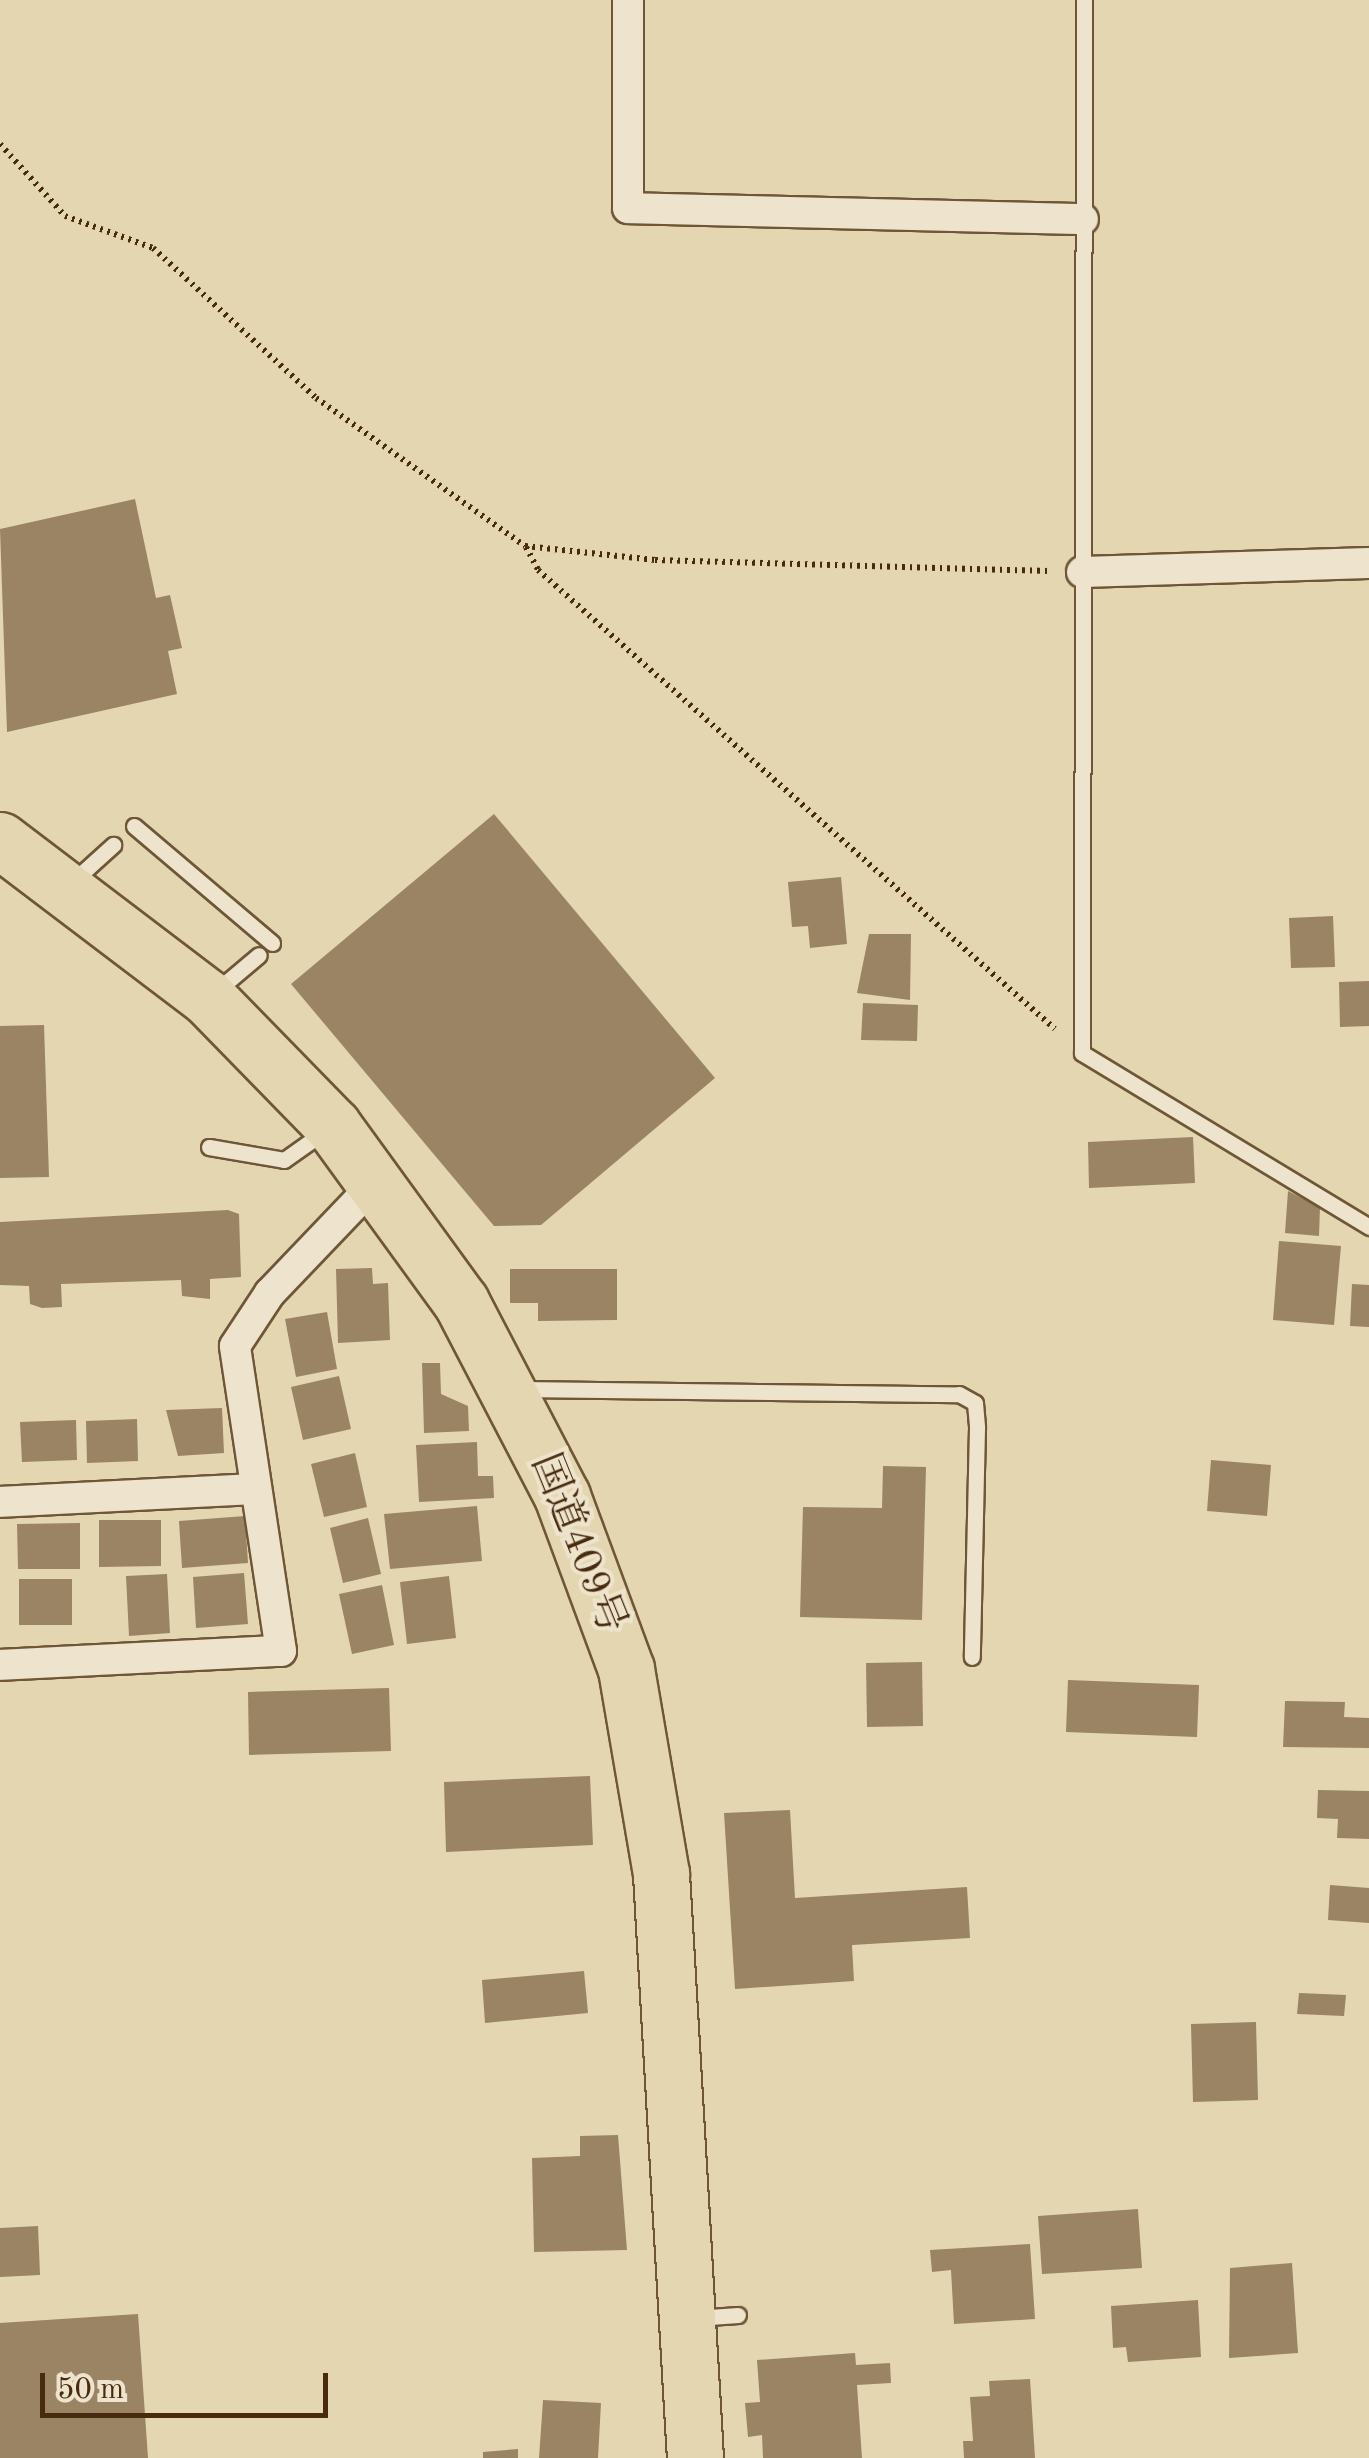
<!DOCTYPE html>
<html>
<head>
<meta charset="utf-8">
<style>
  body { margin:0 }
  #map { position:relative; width:1369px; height:2458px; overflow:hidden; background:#e5d6b2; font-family:"Old Standard TT","Noto Serif JP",serif }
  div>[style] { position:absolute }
  .building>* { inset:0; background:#9a8463 }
  .path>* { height:6px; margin-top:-3px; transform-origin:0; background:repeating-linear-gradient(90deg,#482b0e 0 2.5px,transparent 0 7.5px) }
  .roads { filter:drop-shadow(2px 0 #6f5637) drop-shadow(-2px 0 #6f5637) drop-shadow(0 2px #6f5637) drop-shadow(0 -2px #6f5637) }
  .lane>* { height:15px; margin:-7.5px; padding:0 7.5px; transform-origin:7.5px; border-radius:7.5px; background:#eee4cd }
  .street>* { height:30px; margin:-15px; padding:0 15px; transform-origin:15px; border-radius:15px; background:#eee4cd }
  .highway>* { height:55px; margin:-27.5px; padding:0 27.5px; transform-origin:27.5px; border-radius:27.5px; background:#e5d6b2 }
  span { translate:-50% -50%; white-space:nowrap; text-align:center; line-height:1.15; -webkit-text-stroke:8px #eee4cd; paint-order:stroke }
  .street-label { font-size:40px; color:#482b0e }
  .scale { position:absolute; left:40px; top:2373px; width:288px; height:45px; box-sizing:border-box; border:5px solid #482b0e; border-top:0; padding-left:12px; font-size:30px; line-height:35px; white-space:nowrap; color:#482b0e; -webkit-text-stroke:8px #eee4cd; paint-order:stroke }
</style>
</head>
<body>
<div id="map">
  <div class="building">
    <i style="clip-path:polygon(135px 499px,156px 598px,170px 595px,182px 648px,168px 651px,177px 694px,7px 732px,0 529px)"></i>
    <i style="clip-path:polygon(494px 814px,715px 1078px,541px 1225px,494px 1226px,291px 984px)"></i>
    <i style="clip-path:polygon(841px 877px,847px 944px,810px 948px,808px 926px,792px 927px,788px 882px)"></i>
    <i style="clip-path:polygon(1333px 916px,1335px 967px,1291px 968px,1289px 918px)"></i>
    <i style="clip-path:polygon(869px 934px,911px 934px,910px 1000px,857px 993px)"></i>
    <i style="clip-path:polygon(1369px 981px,1369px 1026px,1340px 1027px,1339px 982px)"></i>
    <i style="clip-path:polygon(863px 1003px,918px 1005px,917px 1041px,861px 1040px)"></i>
    <i style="clip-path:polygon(44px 1025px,49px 1177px,0 1178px,0 1026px)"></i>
    <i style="clip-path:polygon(1193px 1137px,1195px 1183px,1089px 1188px,1088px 1142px)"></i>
    <i style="clip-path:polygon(1288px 1191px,1320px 1207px,1319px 1236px,1285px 1233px)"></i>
    <i style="clip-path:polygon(228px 1210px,239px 1214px,241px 1277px,210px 1279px,210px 1299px,182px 1296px,181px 1280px,61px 1284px,62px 1307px,42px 1308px,30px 1304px,29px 1286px,0 1285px,0 1222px)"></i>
    <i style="clip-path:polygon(1279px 1241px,1341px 1246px,1334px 1325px,1273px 1320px)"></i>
    <i style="clip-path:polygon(372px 1268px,373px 1284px,388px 1283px,390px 1340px,338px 1343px,336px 1269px)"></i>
    <i style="clip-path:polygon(510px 1269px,617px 1269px,617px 1320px,538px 1321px,538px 1303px,510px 1303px)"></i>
    <i style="clip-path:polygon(1352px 1284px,1369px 1285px,1369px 1327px,1350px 1326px)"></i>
    <i style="clip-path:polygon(327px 1312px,337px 1369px,296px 1377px,285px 1319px)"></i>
    <i style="clip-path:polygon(422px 1363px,440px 1363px,441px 1394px,468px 1406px,469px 1431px,424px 1433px)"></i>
    <i style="clip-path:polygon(339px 1376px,351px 1429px,303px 1440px,291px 1387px)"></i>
    <i style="clip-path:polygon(222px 1408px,224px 1453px,178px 1456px,166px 1410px)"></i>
    <i style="clip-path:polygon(137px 1419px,138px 1461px,87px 1463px,86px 1421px)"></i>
    <i style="clip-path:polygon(76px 1420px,77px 1460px,22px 1462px,20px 1422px)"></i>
    <i style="clip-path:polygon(477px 1442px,478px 1476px,493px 1476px,494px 1498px,419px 1502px,416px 1445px)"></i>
    <i style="clip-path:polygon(355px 1453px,367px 1507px,324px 1517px,311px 1464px)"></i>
    <i style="clip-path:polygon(1211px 1460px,1271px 1465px,1267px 1516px,1207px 1511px)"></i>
    <i style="clip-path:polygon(883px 1466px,926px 1467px,922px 1620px,800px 1617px,803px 1507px,882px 1508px)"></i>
    <i style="clip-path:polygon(477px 1506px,482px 1561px,390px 1569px,384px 1514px)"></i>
    <i style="clip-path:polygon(245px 1516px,248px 1563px,182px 1568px,179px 1521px)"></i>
    <i style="clip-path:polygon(368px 1518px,381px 1574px,343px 1583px,330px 1528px)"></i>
    <i style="clip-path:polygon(99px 1520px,161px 1520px,161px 1566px,99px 1567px)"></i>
    <i style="clip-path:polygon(80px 1523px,80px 1569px,18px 1569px,17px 1524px)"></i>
    <i style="clip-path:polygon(244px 1573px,248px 1624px,196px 1628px,193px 1577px)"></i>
    <i style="clip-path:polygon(167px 1574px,170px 1633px,129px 1636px,126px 1576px)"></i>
    <i style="clip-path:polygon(449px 1576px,456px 1638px,407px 1644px,400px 1582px)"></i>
    <i style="clip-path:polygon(19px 1579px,72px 1579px,72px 1625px,19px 1625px)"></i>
    <i style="clip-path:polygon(382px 1585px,394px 1645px,352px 1654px,339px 1594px)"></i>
    <i style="clip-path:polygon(922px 1662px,923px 1726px,867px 1727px,866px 1663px)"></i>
    <i style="clip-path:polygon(1068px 1680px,1199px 1685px,1197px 1737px,1066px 1732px)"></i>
    <i style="clip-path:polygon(389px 1688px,391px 1751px,249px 1755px,248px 1692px)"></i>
    <i style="clip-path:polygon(1285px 1701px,1345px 1702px,1344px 1717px,1369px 1718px,1369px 1748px,1283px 1747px)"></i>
    <i style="clip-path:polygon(590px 1776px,593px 1845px,446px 1852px,444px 1782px)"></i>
    <i style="clip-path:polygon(1318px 1790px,1369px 1791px,1369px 1839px,1337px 1838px,1338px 1819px,1317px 1818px)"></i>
    <i style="clip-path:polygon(790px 1810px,795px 1898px,967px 1887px,970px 1938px,852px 1945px,854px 1981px,735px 1989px,724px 1813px)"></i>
    <i style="clip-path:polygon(1330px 1885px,1369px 1888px,1369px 1923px,1328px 1920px)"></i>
    <i style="clip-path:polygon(584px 1971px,588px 2013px,485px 2023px,482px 1980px)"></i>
    <i style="clip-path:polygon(1299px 1993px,1346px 1995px,1344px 2016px,1297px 2014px)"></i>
    <i style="clip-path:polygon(1256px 2022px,1258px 2100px,1193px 2102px,1191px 2024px)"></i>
    <i style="clip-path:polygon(618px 2135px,627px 2250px,534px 2252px,532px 2158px,580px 2156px,580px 2136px)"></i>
    <i style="clip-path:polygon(1138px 2209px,1142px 2268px,1042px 2274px,1038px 2216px)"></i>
    <i style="clip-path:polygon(38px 2226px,40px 2275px,0 2277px,0 2228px)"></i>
    <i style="clip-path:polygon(1030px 2244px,1035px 2319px,954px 2324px,951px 2270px,932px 2272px,930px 2250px)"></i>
    <i style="clip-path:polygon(1292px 2263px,1298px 2353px,1229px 2358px,1230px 2268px)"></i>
    <i style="clip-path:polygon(1198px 2300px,1201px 2357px,1128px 2362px,1126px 2347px,1113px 2348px,1111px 2306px)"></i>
    <i style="clip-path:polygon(138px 2314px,148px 2458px,0 2458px,0 2323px)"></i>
    <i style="clip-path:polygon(855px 2353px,856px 2365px,890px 2363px,891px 2383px,857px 2385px,862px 2458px,763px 2458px,762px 2435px,748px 2437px,745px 2403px,760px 2402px,757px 2360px)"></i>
    <i style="clip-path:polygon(1030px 2379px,1035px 2458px,964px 2458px,963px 2441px,973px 2441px,970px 2397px,990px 2396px,989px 2381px)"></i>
    <i style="clip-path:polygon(543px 2400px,601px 2403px,598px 2458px,539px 2458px)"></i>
    <i style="clip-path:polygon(518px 2449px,518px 2458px,483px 2458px,483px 2452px)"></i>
  </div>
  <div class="path">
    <i style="left:0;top:144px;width:97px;rotate:47.9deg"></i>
    <i style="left:65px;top:216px;width:94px;rotate:20deg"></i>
    <i style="left:153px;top:248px;width:222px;rotate:42.6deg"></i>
    <i style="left:316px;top:398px;width:256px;rotate:35.3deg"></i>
    <i style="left:525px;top:546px;width:131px;rotate:6.1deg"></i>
    <i style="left:655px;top:560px;width:394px;rotate:1.6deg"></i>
    <i style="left:526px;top:547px;width:26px;rotate:62deg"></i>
    <i style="left:538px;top:570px;width:691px;rotate:41.6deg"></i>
  </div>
  <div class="roads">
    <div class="lane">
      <i style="left:1084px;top:0;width:1053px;rotate:90.11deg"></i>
      <i style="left:1082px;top:1053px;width:336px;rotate:31.2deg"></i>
      <i style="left:134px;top:826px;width:181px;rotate:40.3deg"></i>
      <i style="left:71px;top:883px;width:57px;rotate:-42.1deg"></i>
      <i style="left:215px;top:992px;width:57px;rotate:-40.1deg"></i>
      <i style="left:209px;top:1147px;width:76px;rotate:9.8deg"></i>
      <i style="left:284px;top:1160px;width:50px;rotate:-35.3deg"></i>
      <i style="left:519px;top:1389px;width:440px;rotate:0.7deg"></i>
      <i style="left:959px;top:1394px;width:18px;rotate:29deg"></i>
      <i style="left:975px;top:1403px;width:25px;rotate:85deg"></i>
      <i style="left:977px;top:1428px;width:229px;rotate:91.3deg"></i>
      <i style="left:695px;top:2318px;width:43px;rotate:-4deg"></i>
    </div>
    <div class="street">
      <i style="left:628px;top:0;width:208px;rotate:90deg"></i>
      <i style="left:628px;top:208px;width:455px;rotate:1.4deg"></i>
      <i style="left:1082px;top:572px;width:287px;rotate:-1.8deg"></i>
      <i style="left:0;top:1502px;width:255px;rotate:-2.9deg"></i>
      <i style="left:0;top:1665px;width:281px;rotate:-2.9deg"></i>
      <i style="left:281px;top:1651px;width:308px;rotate:-98.6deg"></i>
      <i style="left:235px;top:1346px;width:64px;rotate:-56.6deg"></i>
      <i style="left:270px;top:1293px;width:156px;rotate:-46.3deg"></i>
    </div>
    <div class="highway">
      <i style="left:0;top:840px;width:261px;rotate:37.2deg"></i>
      <i style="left:208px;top:998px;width:179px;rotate:45.7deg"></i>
      <i style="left:333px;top:1126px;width:218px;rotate:54deg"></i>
      <i style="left:461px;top:1302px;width:219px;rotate:62.5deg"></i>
      <i style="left:562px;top:1496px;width:184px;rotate:69.7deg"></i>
      <i style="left:626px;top:1669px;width:208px;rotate:80.3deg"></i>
      <i style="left:661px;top:1874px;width:585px;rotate:86.67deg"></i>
    </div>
  </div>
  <div class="street-label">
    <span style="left:577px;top:1544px;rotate:68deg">国道409号</span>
  </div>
  <div class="scale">50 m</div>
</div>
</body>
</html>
